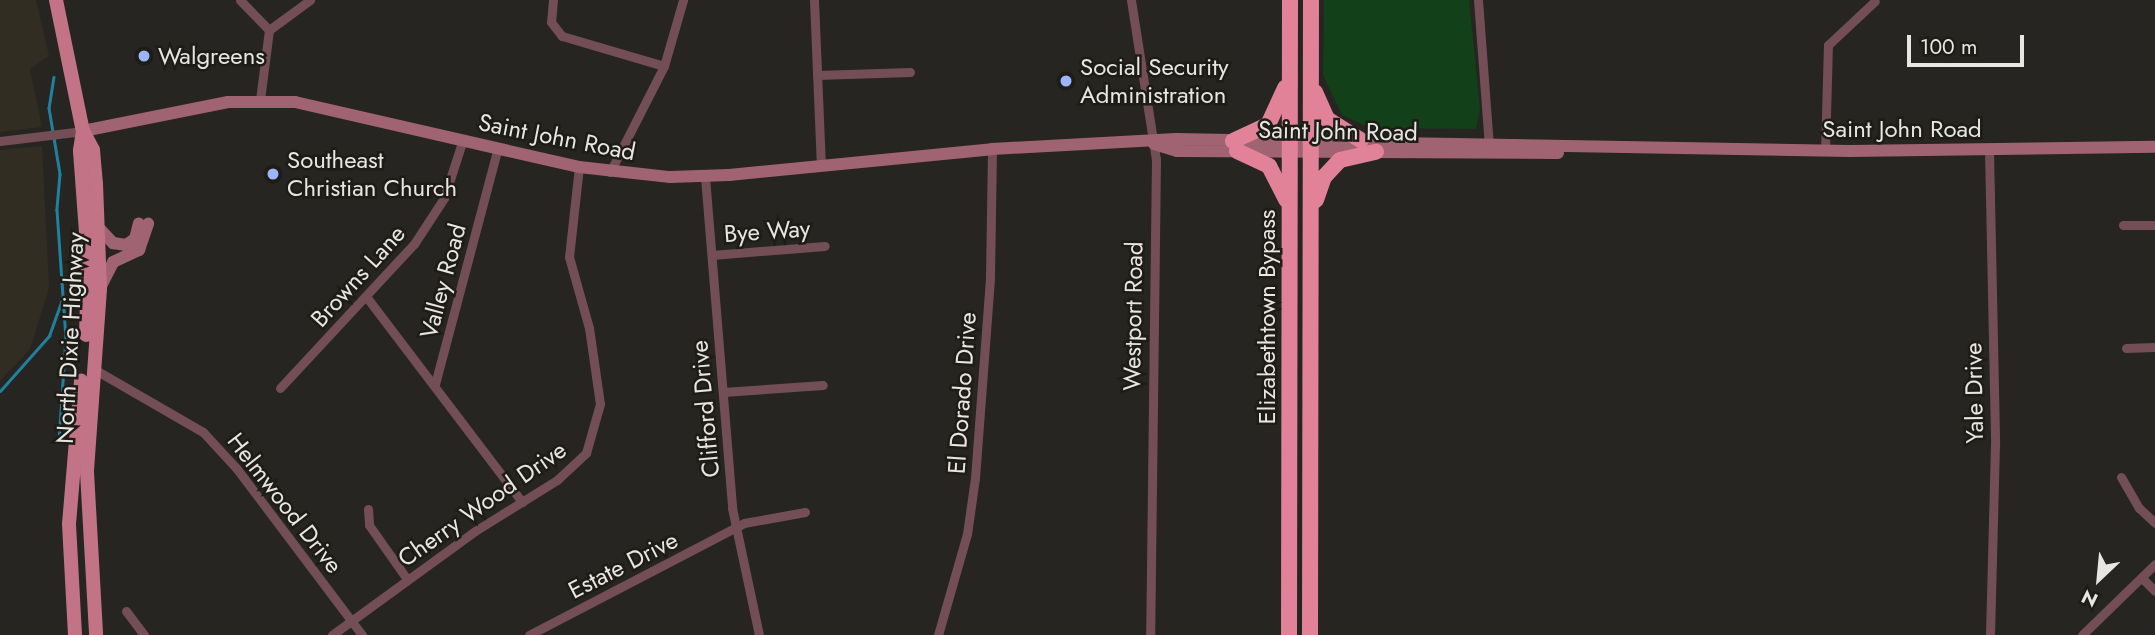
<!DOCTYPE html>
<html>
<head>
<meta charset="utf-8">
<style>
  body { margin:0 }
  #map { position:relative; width:2155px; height:635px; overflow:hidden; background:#272521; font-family:Jost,sans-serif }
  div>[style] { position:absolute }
  .built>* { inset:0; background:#322d23 }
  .green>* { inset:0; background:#114019 }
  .stream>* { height:2.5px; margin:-1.25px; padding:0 1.25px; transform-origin:1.25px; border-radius:1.25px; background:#20819e }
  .street>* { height:9px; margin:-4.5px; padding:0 4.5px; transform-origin:4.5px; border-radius:4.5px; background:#744e56 }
  .secondary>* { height:12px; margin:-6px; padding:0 6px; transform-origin:6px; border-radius:6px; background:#a06372 }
  .primary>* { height:14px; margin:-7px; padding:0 7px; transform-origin:7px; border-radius:7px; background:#c27386 }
  .highway>* { height:16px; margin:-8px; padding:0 8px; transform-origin:8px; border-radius:8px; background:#e18299 }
  .dots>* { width:19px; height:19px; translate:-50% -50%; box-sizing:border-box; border:4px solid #1e1c17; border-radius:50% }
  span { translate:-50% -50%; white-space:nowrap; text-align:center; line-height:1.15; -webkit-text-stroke:5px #1e1c17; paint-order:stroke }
  .poi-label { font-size:24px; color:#e8e6e3 }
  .left { translate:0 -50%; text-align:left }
  .street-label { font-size:24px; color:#e8e6e3 }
  .north { position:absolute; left:2064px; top:544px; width:70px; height:70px; -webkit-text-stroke:5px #1e1c17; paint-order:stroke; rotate:206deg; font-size:19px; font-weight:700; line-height:28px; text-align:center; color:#e8e6e3 }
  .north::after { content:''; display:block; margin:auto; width:24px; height:32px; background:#e8e6e3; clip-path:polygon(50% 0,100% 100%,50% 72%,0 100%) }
  .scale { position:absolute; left:1907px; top:35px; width:117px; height:32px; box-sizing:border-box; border:4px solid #e8e6e3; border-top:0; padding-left:9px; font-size:21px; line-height:24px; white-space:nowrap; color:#e8e6e3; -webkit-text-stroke:5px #1e1c17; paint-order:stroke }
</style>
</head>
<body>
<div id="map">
  <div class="built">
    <i style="clip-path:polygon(0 0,36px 0,49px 56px,30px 69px,42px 127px,0 132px)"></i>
    <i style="clip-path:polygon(42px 146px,49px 288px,30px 349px,0 381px,0 150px)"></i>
  </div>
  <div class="green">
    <i style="clip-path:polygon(1324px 0,1469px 0,1480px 109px,1476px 129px,1370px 128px,1342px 115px,1323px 75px)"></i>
  </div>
  <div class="stream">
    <i style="left:54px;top:77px;width:31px;rotate:99deg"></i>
    <i style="left:49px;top:108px;width:67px;rotate:80.5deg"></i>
    <i style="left:60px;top:174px;width:36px;rotate:95deg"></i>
    <i style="left:57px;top:210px;width:128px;rotate:86deg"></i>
    <i style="left:66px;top:338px;width:103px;rotate:93.9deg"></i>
    <i style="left:0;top:391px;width:74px;rotate:-48.3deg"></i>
    <i style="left:49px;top:336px;width:41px;rotate:-70.3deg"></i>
  </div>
  <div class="street">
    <i style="left:240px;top:0;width:42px;rotate:46deg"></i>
    <i style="left:553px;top:0;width:22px;rotate:95deg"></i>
    <i style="left:551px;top:22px;width:18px;rotate:52deg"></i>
    <i style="left:562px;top:36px;width:106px;rotate:16.4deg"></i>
    <i style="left:814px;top:0;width:166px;rotate:87.6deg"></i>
    <i style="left:1131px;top:0;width:161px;rotate:81.1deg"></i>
    <i style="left:1156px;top:159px;width:476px;rotate:90.7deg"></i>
    <i style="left:1478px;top:0;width:148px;rotate:85.7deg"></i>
    <i style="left:817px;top:75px;width:93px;rotate:-1.8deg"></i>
    <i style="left:260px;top:100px;width:71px;rotate:-82.7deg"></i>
    <i style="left:269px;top:30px;width:51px;rotate:-36.2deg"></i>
    <i style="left:0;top:141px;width:84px;rotate:-6.9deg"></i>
    <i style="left:1989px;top:150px;width:294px;rotate:88.8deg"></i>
    <i style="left:1995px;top:444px;width:191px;rotate:91.5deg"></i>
    <i style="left:1825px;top:151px;width:106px;rotate:-88.4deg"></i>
    <i style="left:1828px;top:45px;width:64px;rotate:-43.1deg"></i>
    <i style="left:610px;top:172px;width:119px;rotate:-63deg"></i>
    <i style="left:664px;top:66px;width:69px;rotate:-73.9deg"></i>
    <i style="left:705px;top:177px;width:332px;rotate:85.3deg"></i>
    <i style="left:732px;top:508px;width:130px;rotate:78deg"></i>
    <i style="left:2123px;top:225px;width:32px"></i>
    <i style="left:712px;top:255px;width:113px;rotate:-4.6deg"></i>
    <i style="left:368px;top:299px;width:255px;rotate:52.8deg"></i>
    <i style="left:2126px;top:348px;width:29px;rotate:-2deg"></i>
    <i style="left:92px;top:368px;width:128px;rotate:30deg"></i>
    <i style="left:203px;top:432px;width:50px;rotate:47.4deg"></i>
    <i style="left:237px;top:469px;width:208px;rotate:53deg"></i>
    <i style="left:435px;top:384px;width:244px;rotate:-75.1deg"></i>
    <i style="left:280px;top:388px;width:197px;rotate:-47.1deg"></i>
    <i style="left:414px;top:244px;width:55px;rotate:-56.9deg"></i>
    <i style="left:444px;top:198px;width:62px;rotate:-72.1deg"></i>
    <i style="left:723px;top:392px;width:100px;rotate:-4deg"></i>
    <i style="left:2121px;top:477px;width:36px;rotate:60deg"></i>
    <i style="left:2139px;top:508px;width:22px;rotate:43deg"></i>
    <i style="left:368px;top:509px;width:16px;rotate:86deg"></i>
    <i style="left:369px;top:525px;width:66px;rotate:54.9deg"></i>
    <i style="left:2142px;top:578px;width:18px;rotate:45deg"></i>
    <i style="left:126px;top:611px;width:30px;rotate:53deg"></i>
    <i style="left:332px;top:635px;width:177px;rotate:-36deg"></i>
    <i style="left:475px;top:531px;width:97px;rotate:-31.9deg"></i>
    <i style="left:557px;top:480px;width:40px;rotate:-43deg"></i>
    <i style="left:586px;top:453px;width:51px;rotate:-74.1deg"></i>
    <i style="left:600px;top:404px;width:77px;rotate:-98.2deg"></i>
    <i style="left:589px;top:328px;width:74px;rotate:-105.7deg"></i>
    <i style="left:569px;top:257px;width:91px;rotate:-83.7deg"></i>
    <i style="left:529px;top:635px;width:242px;rotate:-27.5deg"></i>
    <i style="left:744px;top:523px;width:62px;rotate:-10.2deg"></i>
    <i style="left:938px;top:635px;width:105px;rotate:-74deg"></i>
    <i style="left:967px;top:534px;width:57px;rotate:-81.9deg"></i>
    <i style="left:975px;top:478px;width:202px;rotate:-85.7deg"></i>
    <i style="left:990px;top:277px;width:128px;rotate:-89.1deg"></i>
    <i style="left:2082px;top:635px;width:102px;rotate:-44.2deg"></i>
  </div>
  <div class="secondary">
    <i style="left:83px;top:131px;width:148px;rotate:-11.3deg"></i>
    <i style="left:228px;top:102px;width:67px"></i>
    <i style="left:295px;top:102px;width:291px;rotate:12.9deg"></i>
    <i style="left:579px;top:167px;width:92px;rotate:6.3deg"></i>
    <i style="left:670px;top:177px;width:59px;rotate:-1.9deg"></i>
    <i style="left:729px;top:175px;width:264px;rotate:-5.6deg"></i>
    <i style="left:992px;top:149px;width:184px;rotate:-3.1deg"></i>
    <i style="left:1176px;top:139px;width:674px;rotate:1.02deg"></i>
    <i style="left:1850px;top:151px;width:305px;rotate:-0.8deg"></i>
    <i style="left:1154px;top:144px;width:24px;rotate:17deg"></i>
    <i style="left:1177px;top:151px;width:381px;rotate:0.3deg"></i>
    <i style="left:99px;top:228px;width:21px;rotate:47deg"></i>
    <i style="left:113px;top:243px;width:13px;rotate:9deg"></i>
    <i style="left:126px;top:245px;width:11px;rotate:-34deg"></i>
    <i style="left:135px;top:239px;width:16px;rotate:-76deg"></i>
    <i style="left:101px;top:286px;width:27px;rotate:-63deg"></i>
    <i style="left:113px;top:262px;width:29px;rotate:-25deg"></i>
    <i style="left:139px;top:250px;width:28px;rotate:-71deg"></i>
  </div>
  <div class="primary">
    <i style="left:56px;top:0;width:134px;rotate:78.4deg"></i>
    <i style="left:83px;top:131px;width:21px;rotate:62deg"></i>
    <i style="left:93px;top:150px;width:34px;rotate:85deg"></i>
    <i style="left:96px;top:184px;width:105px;rotate:87.8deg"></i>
    <i style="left:100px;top:289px;width:183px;rotate:94.1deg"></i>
    <i style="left:87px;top:472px;width:163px;rotate:86.8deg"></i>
    <i style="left:83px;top:131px;width:20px;rotate:99deg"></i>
    <i style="left:80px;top:151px;width:110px;rotate:85.8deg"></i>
    <i style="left:88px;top:261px;width:74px;rotate:91.5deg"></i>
    <i style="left:75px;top:635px;width:111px;rotate:-93.1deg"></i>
    <i style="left:69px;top:524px;width:144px;rotate:-85.2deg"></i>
  </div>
  <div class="highway">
    <i style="left:1315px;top:92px;width:30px;rotate:66deg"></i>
    <i style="left:1327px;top:119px;width:40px;rotate:32deg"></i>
    <i style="left:1233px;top:141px;width:38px;rotate:-25deg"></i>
    <i style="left:1268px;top:125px;width:41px;rotate:-65.3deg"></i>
    <i style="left:1237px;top:151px;width:35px;rotate:25deg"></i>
    <i style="left:1269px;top:166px;width:38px;rotate:63deg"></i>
    <i style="left:1316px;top:200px;width:24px;rotate:-71deg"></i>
    <i style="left:1324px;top:177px;width:23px;rotate:-47deg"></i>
    <i style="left:1340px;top:160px;width:37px;rotate:-13deg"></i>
    <i style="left:1289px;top:635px;width:635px;rotate:-89.91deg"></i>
    <i style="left:1310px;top:635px;width:635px;rotate:-89.91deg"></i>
  </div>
  <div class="dots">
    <i style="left:144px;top:56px;background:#9db4fd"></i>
    <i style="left:1066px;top:81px;background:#9db4fd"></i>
    <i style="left:273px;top:174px;background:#9db4fd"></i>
  </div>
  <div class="poi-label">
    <span class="left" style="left:158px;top:56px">Walgreens</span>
    <span class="left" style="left:1080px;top:81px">Social Security<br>Administration</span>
    <span class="left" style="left:287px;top:174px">Southeast<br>Christian Church</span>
  </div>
  <div class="street-label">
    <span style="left:1902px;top:129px">Saint John Road</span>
    <span style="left:1338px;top:131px;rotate:1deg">Saint John Road</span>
    <span style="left:557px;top:137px;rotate:11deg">Saint John Road</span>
    <span style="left:767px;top:231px;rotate:-4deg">Bye Way</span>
    <span style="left:358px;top:276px;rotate:-48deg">Browns Lane</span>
    <span style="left:443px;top:281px;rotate:-75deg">Valley Road</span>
    <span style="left:1133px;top:316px;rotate:-89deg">Westport Road</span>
    <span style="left:1267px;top:317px;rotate:-90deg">Elizabethtown Bypass</span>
    <span style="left:70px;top:338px;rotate:-87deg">North Dixie Highway</span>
    <span style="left:962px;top:393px;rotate:-86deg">El Dorado Drive</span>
    <span style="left:1974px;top:393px;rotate:-91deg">Yale Drive</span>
    <span style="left:705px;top:409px;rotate:-95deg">Clifford Drive</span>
    <span style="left:285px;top:503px;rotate:52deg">Helmwood Drive</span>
    <span style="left:482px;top:504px;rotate:-35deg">Cherry Wood Drive</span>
    <span style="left:623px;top:565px;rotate:-27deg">Estate Drive</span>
  </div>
  <div class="north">N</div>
  <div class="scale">100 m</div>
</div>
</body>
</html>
